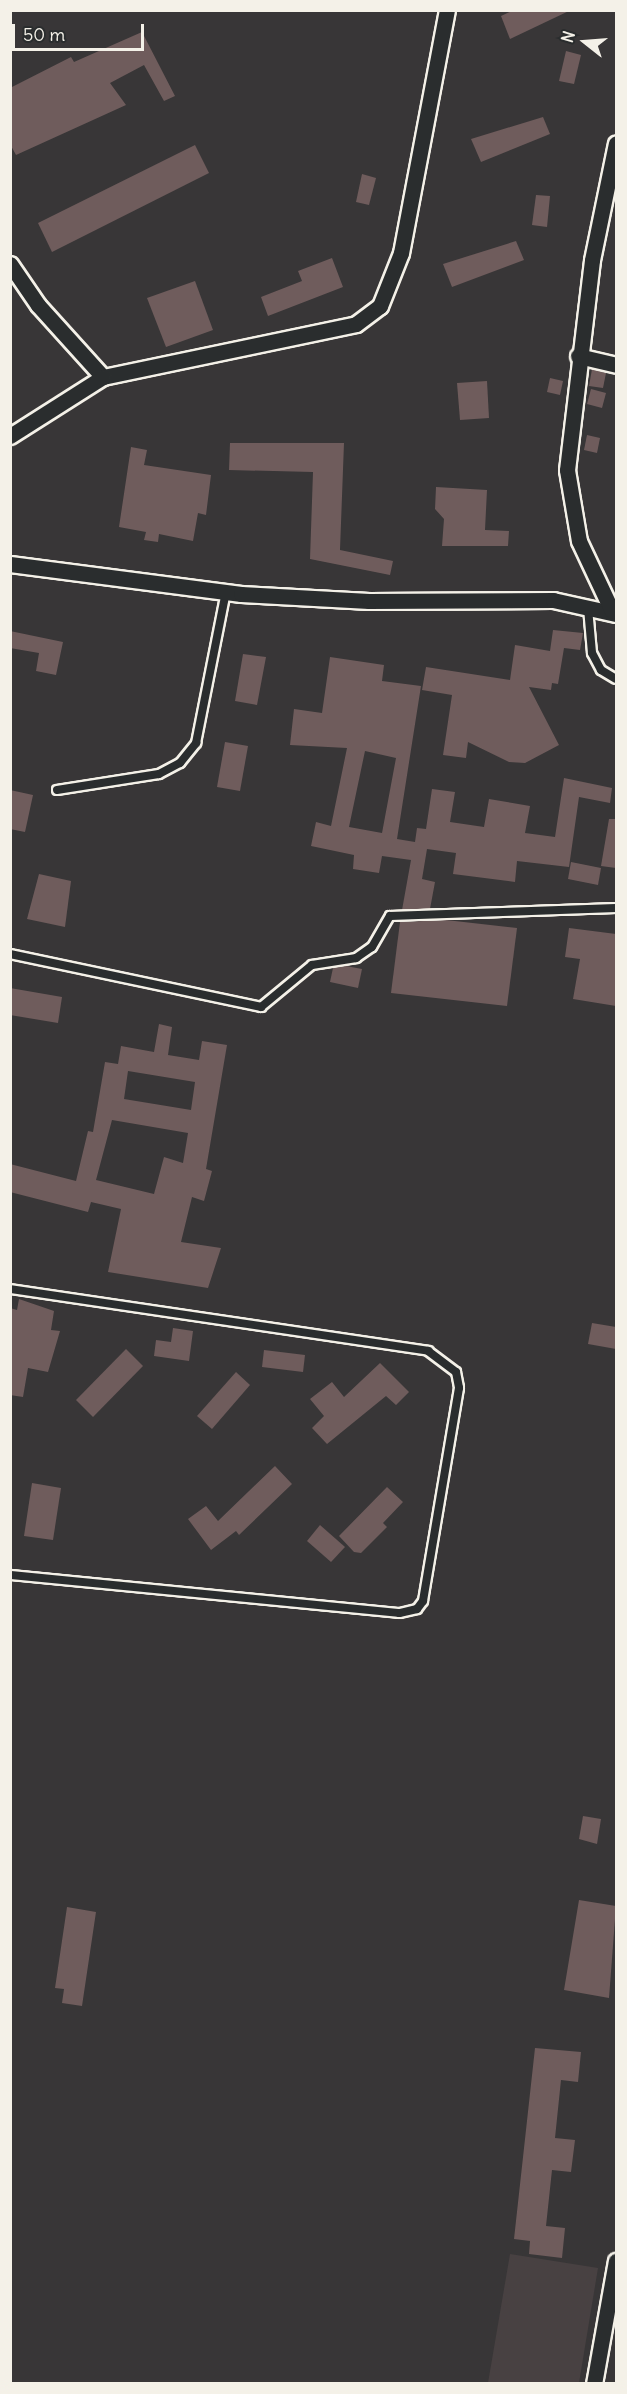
<!DOCTYPE html>
<html>
<head>
<meta charset="utf-8">
<style>
  body { margin:0 }
  #map { position:relative; width:627px; height:2394px; overflow:hidden; background:#383637; font-family:Delius,sans-serif }
  div>[style] { position:absolute }
  .built>* { inset:0; background:#484142 }
  .building>* { inset:0; background:#6f5c5c }
  .roads { filter:drop-shadow(2px 0 #f4f1e8) drop-shadow(-2px 0 #f4f1e8) drop-shadow(0 2px #f4f1e8) drop-shadow(0 -2px #f4f1e8) }
  .lane>* { height:8px; margin:-4px; padding:0 4px; transform-origin:4px; border-radius:4px; background:#2a2d2e }
  .street>* { height:15px; margin:-7.5px; padding:0 7.5px; transform-origin:7.5px; border-radius:7.5px; background:#2a2d2e }
  span { translate:-50% -50%; white-space:nowrap; text-align:center; line-height:1.15; -webkit-text-stroke:4.5px #2a2d2e; paint-order:stroke }
  .frame { position:absolute; inset:0; border:12px solid #f4f1e8; pointer-events:none }
  .north { position:absolute; left:555px; top:12px; width:60px; height:60px; -webkit-text-stroke:4px #2a2d2e; paint-order:stroke; rotate:287deg; font-size:16px; font-weight:700; line-height:24px; text-align:center; color:#f4f1e8 }
  .north::after { content:''; display:block; margin:auto; width:21px; height:27px; background:#f4f1e8; clip-path:polygon(50% 0,100% 100%,50% 72%,0 100%) }
  .scale { position:absolute; left:12px; top:24px; width:132px; height:27px; box-sizing:border-box; border:3px solid #f4f1e8; border-top:0; padding-left:8px; font-size:18px; line-height:21px; white-space:nowrap; color:#f4f1e8; -webkit-text-stroke:4px #2a2d2e; paint-order:stroke }
</style>
</head>
<body>
<div id="map">
  <div class="built">
    <i style="clip-path:polygon(510px 2254px,598px 2268px,579px 2383px,488px 2383px)"></i>
  </div>
  <div class="building">
    <i style="clip-path:polygon(514px 10px,571px 10px,510px 39px,501px 16px)"></i>
    <i style="clip-path:polygon(142px 32px,175px 96px,164px 101px,144px 65px,110px 83px,126px 105px,16px 155px,10px 144px,10px 88px,71px 57px,74px 62px)"></i>
    <i style="clip-path:polygon(566px 51px,581px 55px,574px 84px,559px 81px)"></i>
    <i style="clip-path:polygon(543px 117px,550px 134px,481px 162px,471px 139px)"></i>
    <i style="clip-path:polygon(195px 145px,209px 173px,52px 252px,38px 223px)"></i>
    <i style="clip-path:polygon(362px 174px,376px 178px,369px 205px,356px 202px)"></i>
    <i style="clip-path:polygon(536px 195px,550px 196px,547px 227px,532px 225px)"></i>
    <i style="clip-path:polygon(516px 241px,524px 260px,452px 287px,443px 264px)"></i>
    <i style="clip-path:polygon(332px 258px,343px 287px,268px 316px,261px 297px,302px 281px,298px 271px)"></i>
    <i style="clip-path:polygon(195px 281px,213px 330px,166px 347px,147px 298px)"></i>
    <i style="clip-path:polygon(592px 369px,606px 373px,603px 388px,589px 386px)"></i>
    <i style="clip-path:polygon(550px 378px,563px 381px,560px 395px,547px 392px)"></i>
    <i style="clip-path:polygon(487px 381px,489px 418px,460px 420px,457px 383px)"></i>
    <i style="clip-path:polygon(591px 389px,606px 393px,602px 408px,587px 404px)"></i>
    <i style="clip-path:polygon(587px 435px,600px 438px,597px 453px,584px 450px)"></i>
    <i style="clip-path:polygon(230px 443px,344px 443px,340px 550px,393px 561px,390px 575px,310px 559px,313px 472px,229px 470px)"></i>
    <i style="clip-path:polygon(131px 447px,147px 450px,144px 465px,211px 475px,206px 515px,198px 513px,193px 541px,159px 534px,158px 542px,144px 540px,146px 532px,119px 527px)"></i>
    <i style="clip-path:polygon(436px 487px,487px 490px,485px 530px,509px 531px,508px 546px,442px 546px,444px 519px,435px 509px)"></i>
    <i style="clip-path:polygon(553px 630px,583px 633px,580px 650px,564px 648px,558px 684px,552px 683px,551px 690px,529px 687px,559px 745px,525px 763px,509px 762px,468px 742px,466px 758px,443px 755px,452px 695px,422px 690px,426px 667px,510px 680px,515px 645px,550px 651px)"></i>
    <i style="clip-path:polygon(10px 631px,63px 642px,56px 675px,36px 671px,39px 653px,10px 648px)"></i>
    <i style="clip-path:polygon(243px 654px,266px 657px,257px 705px,235px 701px)"></i>
    <i style="clip-path:polygon(evenodd,330px 657px,384px 665px,382px 681px,421px 686px,397px 839px,415px 842px,417px 828px,426px 829px,432px 789px,455px 792px,450px 822px,484px 827px,489px 799px,530px 806px,525px 833px,555px 837px,564px 778px,612px 788px,610px 803px,579px 797px,569px 867px,517px 861px,515px 882px,453px 874px,456px 853px,427px 849px,422px 879px,435px 882px,430px 909px,402px 910px,411px 860px,382px 856px,379px 873px,353px 869px,354px 855px,311px 846px,316px 822px,331px 826px,347px 748px,290px 745px,294px 709px,322px 713px,330px 657px,365px 751px,396px 758px,382px 833px,349px 827px,365px 751px)"></i>
    <i style="clip-path:polygon(225px 742px,248px 746px,240px 791px,217px 787px)"></i>
    <i style="clip-path:polygon(10px 790px,33px 795px,25px 832px,10px 829px)"></i>
    <i style="clip-path:polygon(609px 819px,616px 819px,616px 868px,601px 866px)"></i>
    <i style="clip-path:polygon(571px 862px,601px 868px,598px 885px,568px 879px)"></i>
    <i style="clip-path:polygon(39px 874px,71px 881px,65px 927px,27px 919px)"></i>
    <i style="clip-path:polygon(446px 920px,517px 928px,507px 1006px,391px 993px,400px 922px)"></i>
    <i style="clip-path:polygon(569px 928px,616px 934px,616px 1006px,573px 999px,580px 959px,565px 957px)"></i>
    <i style="clip-path:polygon(346px 966px,362px 969px,358px 988px,330px 982px,333px 968px)"></i>
    <i style="clip-path:polygon(10px 988px,62px 997px,58px 1023px,10px 1015px)"></i>
    <i style="clip-path:polygon(evenodd,159px 1024px,172px 1027px,168px 1055px,199px 1060px,202px 1041px,227px 1045px,206px 1169px,212px 1171px,204px 1201px,192px 1197px,181px 1242px,221px 1248px,208px 1288px,108px 1272px,121px 1209px,91px 1202px,88px 1212px,10px 1192px,10px 1164px,76px 1181px,88px 1131px,93px 1132px,105px 1062px,118px 1064px,121px 1046px,154px 1052px,159px 1024px,128px 1071px,195px 1082px,191px 1110px,124px 1099px,128px 1071px,159px 1024px,112px 1120px,188px 1133px,183px 1163px,164px 1157px,154px 1194px,96px 1180px,112px 1120px)"></i>
    <i style="clip-path:polygon(19px 1299px,54px 1311px,51px 1330px,60px 1331px,48px 1372px,28px 1368px,23px 1397px,10px 1395px,10px 1308px,17px 1310px)"></i>
    <i style="clip-path:polygon(592px 1323px,616px 1327px,616px 1349px,588px 1344px)"></i>
    <i style="clip-path:polygon(173px 1328px,193px 1331px,189px 1361px,154px 1356px,156px 1340px,171px 1342px)"></i>
    <i style="clip-path:polygon(126px 1349px,143px 1366px,93px 1417px,76px 1400px)"></i>
    <i style="clip-path:polygon(264px 1350px,305px 1355px,303px 1372px,262px 1367px)"></i>
    <i style="clip-path:polygon(380px 1363px,409px 1392px,396px 1405px,386px 1396px,327px 1444px,312px 1428px,324px 1416px,310px 1399px,332px 1382px,344px 1397px)"></i>
    <i style="clip-path:polygon(236px 1372px,250px 1385px,212px 1429px,197px 1416px)"></i>
    <i style="clip-path:polygon(275px 1466px,292px 1484px,239px 1535px,236px 1531px,211px 1550px,188px 1519px,206px 1506px,218px 1521px)"></i>
    <i style="clip-path:polygon(32px 1483px,61px 1488px,53px 1540px,24px 1536px)"></i>
    <i style="clip-path:polygon(387px 1487px,403px 1502px,383px 1523px,387px 1527px,361px 1553px,354px 1552px,339px 1536px)"></i>
    <i style="clip-path:polygon(320px 1525px,345px 1547px,331px 1562px,307px 1541px)"></i>
    <i style="clip-path:polygon(583px 1816px,601px 1819px,597px 1844px,579px 1839px)"></i>
    <i style="clip-path:polygon(579px 1900px,616px 1906px,609px 1998px,564px 1990px)"></i>
    <i style="clip-path:polygon(67px 1907px,96px 1912px,82px 2006px,62px 2003px,64px 1989px,55px 1988px)"></i>
    <i style="clip-path:polygon(535px 2048px,581px 2052px,578px 2082px,561px 2080px,555px 2138px,575px 2140px,571px 2172px,552px 2170px,546px 2226px,565px 2228px,562px 2258px,529px 2254px,530px 2241px,514px 2239px)"></i>
  </div>
  <div class="roads">
    <div class="lane">
      <i style="left:588px;top:608px;width:45px;rotate:84.9deg"></i>
      <i style="left:592px;top:653px;width:19px;rotate:62deg"></i>
      <i style="left:601px;top:670px;width:17px;rotate:31deg"></i>
      <i style="left:57px;top:790px;width:103px;rotate:-8.9deg"></i>
      <i style="left:159px;top:774px;width:24px;rotate:-28deg"></i>
      <i style="left:180px;top:763px;width:26px;rotate:-51deg"></i>
      <i style="left:196px;top:743px;width:154px;rotate:-78.8deg"></i>
      <i style="left:10px;top:954px;width:257px;rotate:11.9deg"></i>
      <i style="left:261px;top:1007px;width:66px;rotate:-39.5deg"></i>
      <i style="left:312px;top:965px;width:45px;rotate:-9deg"></i>
      <i style="left:356px;top:958px;width:19px;rotate:-35deg"></i>
      <i style="left:372px;top:947px;width:36px;rotate:-60deg"></i>
      <i style="left:390px;top:916px;width:226px;rotate:-2deg"></i>
      <i style="left:10px;top:1289px;width:423px;rotate:8.4deg"></i>
      <i style="left:428px;top:1351px;width:35px;rotate:37deg"></i>
      <i style="left:456px;top:1372px;width:16px;rotate:79deg"></i>
      <i style="left:459px;top:1388px;width:216px;rotate:99.6deg"></i>
      <i style="left:423px;top:1601px;width:10px;rotate:127deg"></i>
      <i style="left:417px;top:1609px;width:18px;rotate:167deg"></i>
      <i style="left:399px;top:1613px;width:391px;rotate:-174.4deg"></i>
    </div>
    <div class="street">
      <i style="left:10px;top:264px;width:50px;rotate:55.7deg"></i>
      <i style="left:38px;top:305px;width:97px;rotate:47.9deg"></i>
      <i style="left:103px;top:377px;width:258px;rotate:-11.8deg"></i>
      <i style="left:356px;top:324px;width:30px;rotate:-37deg"></i>
      <i style="left:380px;top:306px;width:57px;rotate:-68.4deg"></i>
      <i style="left:401px;top:253px;width:247px;rotate:-79.3deg"></i>
      <i style="left:578px;top:356px;width:39px;rotate:13deg"></i>
      <i style="left:10px;top:436px;width:110px;rotate:-32.4deg"></i>
      <i style="left:10px;top:564px;width:233px;rotate:7.4deg"></i>
      <i style="left:241px;top:594px;width:128px;rotate:3.1deg"></i>
      <i style="left:369px;top:601px;width:184px;rotate:-0.3deg"></i>
      <i style="left:553px;top:600px;width:65px;rotate:12.5deg"></i>
      <i style="left:612px;top:611px;width:77px;rotate:-115.2deg"></i>
      <i style="left:579px;top:541px;width:72px;rotate:-99.6deg"></i>
      <i style="left:567px;top:470px;width:211px;rotate:-83.2deg"></i>
      <i style="left:592px;top:260px;width:119px;rotate:-78.4deg"></i>
      <i style="left:594px;top:2384px;width:125px;rotate:-79.9deg"></i>
    </div>
  </div>
  <div class="frame"></div>
  <div class="north">N</div>
  <div class="scale">50 m</div>
</div>
</body>
</html>
